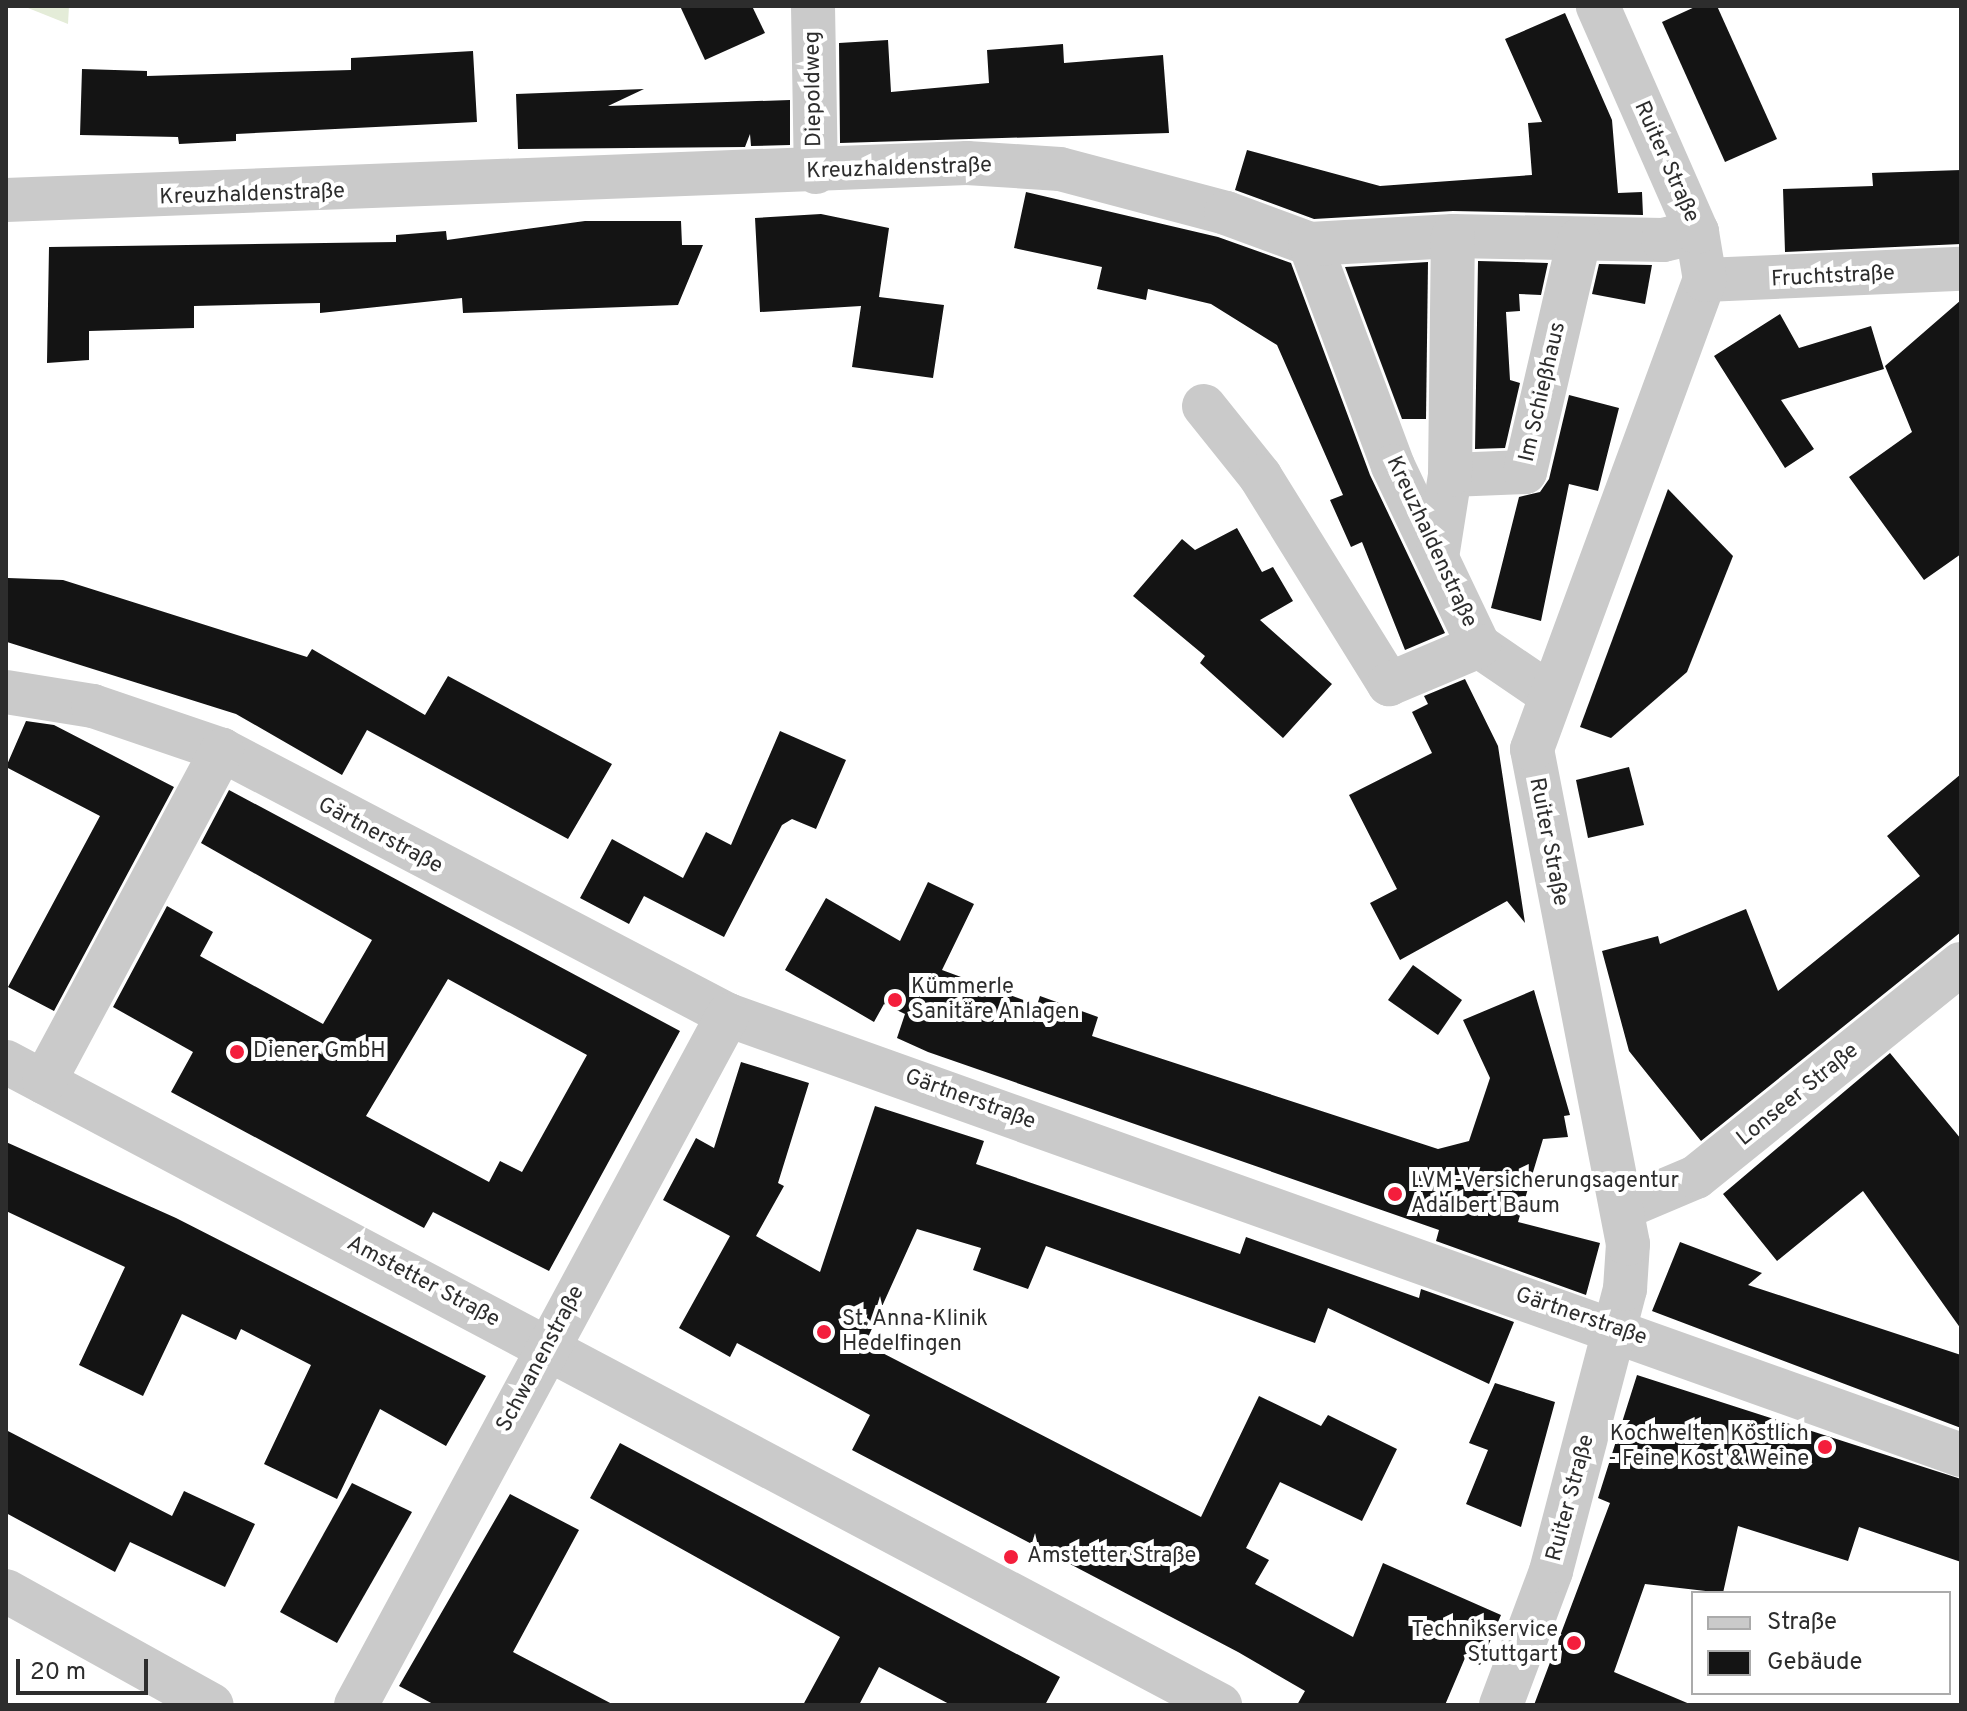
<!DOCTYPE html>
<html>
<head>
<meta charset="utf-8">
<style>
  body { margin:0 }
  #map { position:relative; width:1967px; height:1711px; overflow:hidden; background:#fff; font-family:Overpass,sans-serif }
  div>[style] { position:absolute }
  .green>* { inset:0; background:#e4ecd8 }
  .building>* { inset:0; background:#141414 }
  .minor>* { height:44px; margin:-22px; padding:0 22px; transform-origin:22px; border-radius:22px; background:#cacaca }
  .dots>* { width:22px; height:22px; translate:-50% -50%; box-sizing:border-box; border:4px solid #fff; border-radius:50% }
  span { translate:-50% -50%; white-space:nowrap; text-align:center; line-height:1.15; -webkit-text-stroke:8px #fff; paint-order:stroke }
  .street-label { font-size:22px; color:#2d2d2d }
  .poi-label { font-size:22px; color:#2d2d2d }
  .left { translate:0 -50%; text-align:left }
  .right { translate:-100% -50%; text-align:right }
  .frame { position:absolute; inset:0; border:8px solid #2d2d2d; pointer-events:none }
  .legend { position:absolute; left:1691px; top:1591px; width:260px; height:104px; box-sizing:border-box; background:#fff; border:2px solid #ababab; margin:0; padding:10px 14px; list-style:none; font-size:24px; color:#2d2d2d }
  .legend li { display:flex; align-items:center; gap:16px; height:40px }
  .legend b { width:40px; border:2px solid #ababab }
  .scale { position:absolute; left:16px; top:1659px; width:132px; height:36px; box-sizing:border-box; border:4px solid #2d2d2d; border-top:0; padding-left:10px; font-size:24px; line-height:28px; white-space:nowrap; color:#2d2d2d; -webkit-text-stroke:6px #fff; paint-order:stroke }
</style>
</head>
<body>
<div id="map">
  <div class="green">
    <i style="clip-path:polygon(23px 6px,69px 6px,68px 24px)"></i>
  </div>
  <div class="building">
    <i style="clip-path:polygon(680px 6px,752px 6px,765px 33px,705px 60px)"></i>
    <i style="clip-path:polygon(1697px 6px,1717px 6px,1777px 139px,1725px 162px,1662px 22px)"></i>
    <i style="clip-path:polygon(1565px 13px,1612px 120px,1618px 193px,1642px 192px,1643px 215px,1453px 211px,1314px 219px,1235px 190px,1247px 150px,1380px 186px,1532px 175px,1528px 123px,1542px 122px,1505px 39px)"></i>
    <i style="clip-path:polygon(888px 40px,891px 92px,989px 83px,987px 50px,1063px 44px,1064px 63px,1163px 55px,1169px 133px,840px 143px,839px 43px)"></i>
    <i style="clip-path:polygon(473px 51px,477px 122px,236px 134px,236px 141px,179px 144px,178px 137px,80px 135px,82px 69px,147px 71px,147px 76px,351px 70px,351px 58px)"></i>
    <i style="clip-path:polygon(644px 89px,608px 106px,790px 100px,790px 145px,751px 146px,750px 134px,745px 147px,518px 149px,516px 94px)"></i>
    <i style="clip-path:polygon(1961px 170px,1961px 244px,1785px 252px,1783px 189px,1873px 186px,1872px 173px)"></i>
    <i style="clip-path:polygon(1026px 192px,1218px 237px,1291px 263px,1370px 475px,1445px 633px,1405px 650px,1362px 542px,1351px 547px,1330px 500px,1343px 495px,1277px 345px,1211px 304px,1148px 289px,1146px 300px,1097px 289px,1102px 267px,1014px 248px)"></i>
    <i style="clip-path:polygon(821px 214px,889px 228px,879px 297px,944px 305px,933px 378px,852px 367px,861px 306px,760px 312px,755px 218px)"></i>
    <i style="clip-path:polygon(585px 221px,681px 221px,682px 245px,703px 245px,678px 305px,463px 313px,462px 298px,320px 313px,320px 303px,194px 306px,194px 328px,89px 331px,89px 360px,47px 363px,49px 247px,396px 242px,396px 235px,446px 231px,447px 240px)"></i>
    <i style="clip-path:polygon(1478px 261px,1548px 263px,1541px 295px,1519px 294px,1520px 311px,1506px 312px,1510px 380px,1520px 383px,1505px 448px,1475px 449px)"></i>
    <i style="clip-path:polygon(1428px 262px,1426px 419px,1402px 419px,1345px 267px)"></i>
    <i style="clip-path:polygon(1599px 264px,1652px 265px,1645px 304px,1592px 294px)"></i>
    <i style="clip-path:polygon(1961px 300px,1961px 554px,1924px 580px,1849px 477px,1912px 432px,1885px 366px)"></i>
    <i style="clip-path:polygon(1780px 314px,1799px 348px,1871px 326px,1884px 369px,1781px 400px,1814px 449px,1785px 468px,1714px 356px)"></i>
    <i style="clip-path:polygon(1569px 395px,1619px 408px,1598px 491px,1569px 484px,1541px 621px,1491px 608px,1519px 497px,1540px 492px,1549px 479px)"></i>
    <i style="clip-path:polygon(1668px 489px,1733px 556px,1687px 672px,1611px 738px,1580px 727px)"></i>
    <i style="clip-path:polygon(1237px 528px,1262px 572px,1273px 567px,1293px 601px,1260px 620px,1332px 684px,1283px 738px,1200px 663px,1205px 656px,1133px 596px,1182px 539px,1195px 550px)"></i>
    <i style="clip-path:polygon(8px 578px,63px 580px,307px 657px,312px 649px,425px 715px,448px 676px,612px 764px,568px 839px,367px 730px,342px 775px,236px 714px,7px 642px)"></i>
    <i style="clip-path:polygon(1465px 679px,1498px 746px,1525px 923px,1507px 901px,1400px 960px,1370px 903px,1397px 889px,1349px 795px,1432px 753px,1412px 712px,1428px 704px,1424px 696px)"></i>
    <i style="clip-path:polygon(26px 721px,54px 725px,174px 787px,54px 1011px,8px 987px,100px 816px,6px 767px)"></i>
    <i style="clip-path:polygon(780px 731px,846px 760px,816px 829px,792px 819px,782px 825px,724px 937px,644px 896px,629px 924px,580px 898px,612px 839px,683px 878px,706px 832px,731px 845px)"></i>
    <i style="clip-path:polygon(1629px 767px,1644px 825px,1588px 838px,1576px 780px)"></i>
    <i style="clip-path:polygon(1961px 774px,1961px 932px,1701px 1141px,1629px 1051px,1602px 951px,1658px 936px,1660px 944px,1746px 909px,1778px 991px,1920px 876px,1887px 836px)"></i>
    <i style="clip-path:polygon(evenodd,229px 790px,680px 1031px,549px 1271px,433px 1212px,424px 1228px,171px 1092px,193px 1052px,113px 1007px,167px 906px,213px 932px,200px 956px,323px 1024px,372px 940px,201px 843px,229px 790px,448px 979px,587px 1055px,522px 1172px,500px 1161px,489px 1182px,366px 1116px,448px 979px)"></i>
    <i style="clip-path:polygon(928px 882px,974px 904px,942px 970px,1037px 1005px,1040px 996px,1098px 1017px,1092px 1036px,1438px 1149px,1469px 1141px,1490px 1078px,1463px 1020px,1534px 990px,1570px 1115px,1564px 1116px,1568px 1137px,1543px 1139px,1518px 1222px,1600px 1243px,1586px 1295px,1436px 1241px,1439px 1230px,928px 1052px,897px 1038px,905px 1014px,884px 1004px,874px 1022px,785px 970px,826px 898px,900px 941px)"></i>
    <i style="clip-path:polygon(1413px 965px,1462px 1000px,1438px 1035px,1388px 1000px)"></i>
    <i style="clip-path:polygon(1890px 1053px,1961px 1139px,1961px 1329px,1863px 1191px,1777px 1261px,1723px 1194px)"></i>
    <i style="clip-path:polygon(741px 1062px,809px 1083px,778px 1183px,784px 1186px,756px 1236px,820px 1272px,875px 1106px,984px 1141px,976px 1164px,1240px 1254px,1246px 1237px,1419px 1298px,1421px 1289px,1514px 1322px,1489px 1384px,1328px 1308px,1315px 1343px,1046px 1246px,1028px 1289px,973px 1270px,981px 1248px,917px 1229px,865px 1344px,1201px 1517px,1259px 1396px,1321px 1426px,1328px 1415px,1397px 1449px,1362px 1521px,1280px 1482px,1246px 1548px,1269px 1560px,1255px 1584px,1353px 1637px,1383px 1563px,1501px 1615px,1480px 1665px,1465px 1658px,1445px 1705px,1297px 1705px,1305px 1691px,1238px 1652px,852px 1450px,870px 1415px,737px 1343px,730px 1357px,679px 1328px,730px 1236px,663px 1200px,696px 1138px,714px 1148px)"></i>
    <i style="clip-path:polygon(6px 1142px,176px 1218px,486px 1376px,446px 1446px,380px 1409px,337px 1499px,264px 1464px,311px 1365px,241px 1329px,236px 1340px,182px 1314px,143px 1396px,79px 1365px,125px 1267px,6px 1211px)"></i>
    <i style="clip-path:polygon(1680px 1242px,1762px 1273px,1748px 1285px,1961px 1355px,1961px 1428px,1652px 1311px)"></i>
    <i style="clip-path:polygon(1637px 1375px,1961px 1479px,1961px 1562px,1859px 1527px,1848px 1561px,1738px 1526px,1723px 1593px,1645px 1584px,1614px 1672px,1692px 1705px,1534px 1705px,1610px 1503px,1598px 1498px)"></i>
    <i style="clip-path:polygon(1495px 1383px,1555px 1402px,1521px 1527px,1466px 1504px,1488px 1450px,1469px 1443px)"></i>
    <i style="clip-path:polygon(6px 1430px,172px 1516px,184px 1491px,255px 1524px,225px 1587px,130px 1542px,115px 1572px,6px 1513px)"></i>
    <i style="clip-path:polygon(620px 1443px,1060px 1677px,1045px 1705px,951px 1705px,879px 1667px,859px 1705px,803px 1705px,840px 1637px,590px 1498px)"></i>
    <i style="clip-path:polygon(352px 1483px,412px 1512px,337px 1643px,280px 1612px)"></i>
    <i style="clip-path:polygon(510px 1494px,579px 1530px,513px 1652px,614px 1705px,435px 1705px,399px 1686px)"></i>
  </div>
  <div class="minor">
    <i style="left:813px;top:6px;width:166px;rotate:89deg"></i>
    <i style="left:6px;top:200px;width:962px;rotate:-2.2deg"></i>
    <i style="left:967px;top:163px;width:93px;rotate:3.7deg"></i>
    <i style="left:1060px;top:169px;width:172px;rotate:14.8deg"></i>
    <i style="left:1226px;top:213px;width:90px;rotate:20.3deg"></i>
    <i style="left:1310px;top:244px;width:237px;rotate:69.5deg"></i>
    <i style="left:1393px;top:466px;width:199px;rotate:64.5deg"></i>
    <i style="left:1479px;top:646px;width:83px;rotate:34.3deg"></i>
    <i style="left:1310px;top:244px;width:143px;rotate:-3.2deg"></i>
    <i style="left:1453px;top:236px;width:210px;rotate:1.1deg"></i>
    <i style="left:1663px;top:240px;width:35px;rotate:-13deg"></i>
    <i style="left:1705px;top:280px;width:256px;rotate:-2.5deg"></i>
    <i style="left:1204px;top:406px;width:90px;rotate:51.3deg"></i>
    <i style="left:1260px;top:476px;width:245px;rotate:58.2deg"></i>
    <i style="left:1389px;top:684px;width:98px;rotate:-22.9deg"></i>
    <i style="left:1450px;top:475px;width:75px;rotate:-2.3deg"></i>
    <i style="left:1525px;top:472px;width:238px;rotate:-76.9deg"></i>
    <i style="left:1438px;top:551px;width:77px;rotate:-81deg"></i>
    <i style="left:1450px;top:475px;width:239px;rotate:-89.3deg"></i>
    <i style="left:6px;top:692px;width:88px;rotate:9.1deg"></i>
    <i style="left:93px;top:706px;width:136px;rotate:18.8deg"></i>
    <i style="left:222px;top:750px;width:571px;rotate:27.64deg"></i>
    <i style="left:728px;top:1015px;width:1309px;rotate:19.64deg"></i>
    <i style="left:6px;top:1062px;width:1374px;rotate:27.91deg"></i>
    <i style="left:44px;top:1082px;width:377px;rotate:-61.8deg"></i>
    <i style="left:1625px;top:1207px;width:77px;rotate:-22.9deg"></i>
    <i style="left:1696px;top:1177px;width:340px;rotate:-38.8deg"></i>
    <i style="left:6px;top:1591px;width:235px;rotate:29deg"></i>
    <i style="left:356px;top:1705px;width:784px;rotate:-61.67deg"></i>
    <i style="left:1501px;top:1705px;width:143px;rotate:-69.5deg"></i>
    <i style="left:1551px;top:1571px;width:292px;rotate:-75.3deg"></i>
    <i style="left:1625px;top:1289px;width:45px;rotate:-86.2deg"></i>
    <i style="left:1628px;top:1244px;width:504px;rotate:-100.98deg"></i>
    <i style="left:1532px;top:749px;width:500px;rotate:-69.8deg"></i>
    <i style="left:1705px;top:280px;width:49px;rotate:-99.5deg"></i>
    <i style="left:1697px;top:232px;width:247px;rotate:-113.7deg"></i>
  </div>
  <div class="dots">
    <i style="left:895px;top:1000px;background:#f41e3c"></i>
    <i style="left:237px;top:1052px;background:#f41e3c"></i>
    <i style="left:1395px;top:1194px;background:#f41e3c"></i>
    <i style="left:824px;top:1332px;background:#f41e3c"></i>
    <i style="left:1825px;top:1447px;background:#f41e3c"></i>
    <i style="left:1011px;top:1557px;background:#f41e3c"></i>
    <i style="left:1574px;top:1643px;background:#f41e3c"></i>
  </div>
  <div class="street-label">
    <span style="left:814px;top:89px;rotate:-91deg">Diepoldweg</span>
    <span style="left:1666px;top:162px;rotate:66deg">Ruiter Straße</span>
    <span style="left:899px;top:169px;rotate:-2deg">Kreuzhaldenstraße</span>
    <span style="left:252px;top:195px;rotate:-2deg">Kreuzhaldenstraße</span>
    <span style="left:1833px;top:277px;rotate:-3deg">Fruchtstraße</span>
    <span style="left:1543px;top:392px;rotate:-77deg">Im Schießhaus</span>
    <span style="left:1431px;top:542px;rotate:65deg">Kreuzhaldenstraße</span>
    <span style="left:380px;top:836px;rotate:28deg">Gärtnerstraße</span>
    <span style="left:1548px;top:842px;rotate:79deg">Ruiter Straße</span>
    <span style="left:1798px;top:1095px;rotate:-39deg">Lonseer Straße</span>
    <span style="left:970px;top:1100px;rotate:20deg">Gärtnerstraße</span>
    <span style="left:423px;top:1282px;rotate:28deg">Amstetter Straße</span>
    <span style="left:1581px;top:1317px;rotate:19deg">Gärtnerstraße</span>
    <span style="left:541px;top:1359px;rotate:-62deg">Schwanenstraße</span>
    <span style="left:1571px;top:1498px;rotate:-75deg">Ruiter Straße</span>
  </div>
  <div class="poi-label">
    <span class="left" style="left:911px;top:1000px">Kümmerle<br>Sanitäre Anlagen</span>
    <span class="left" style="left:253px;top:1052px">Diener GmbH</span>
    <span class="left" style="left:1411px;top:1194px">LVM-Versicherungsagentur<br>Adalbert Baum</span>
    <span class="left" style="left:842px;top:1332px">St. Anna-Klinik<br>Hedelfingen</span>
    <span class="right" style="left:1809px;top:1447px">Kochwelten Köstlich<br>- Feine Kost &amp; Weine</span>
    <span class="left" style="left:1027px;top:1557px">Amstetter Straße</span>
    <span class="right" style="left:1558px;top:1643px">Technikservice<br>Stuttgart</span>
  </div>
  <div class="frame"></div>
  <ul class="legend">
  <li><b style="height:10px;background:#cacaca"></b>Straße</li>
  <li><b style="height:22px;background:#141414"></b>Gebäude</li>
  </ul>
  <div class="scale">20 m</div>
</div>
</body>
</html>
